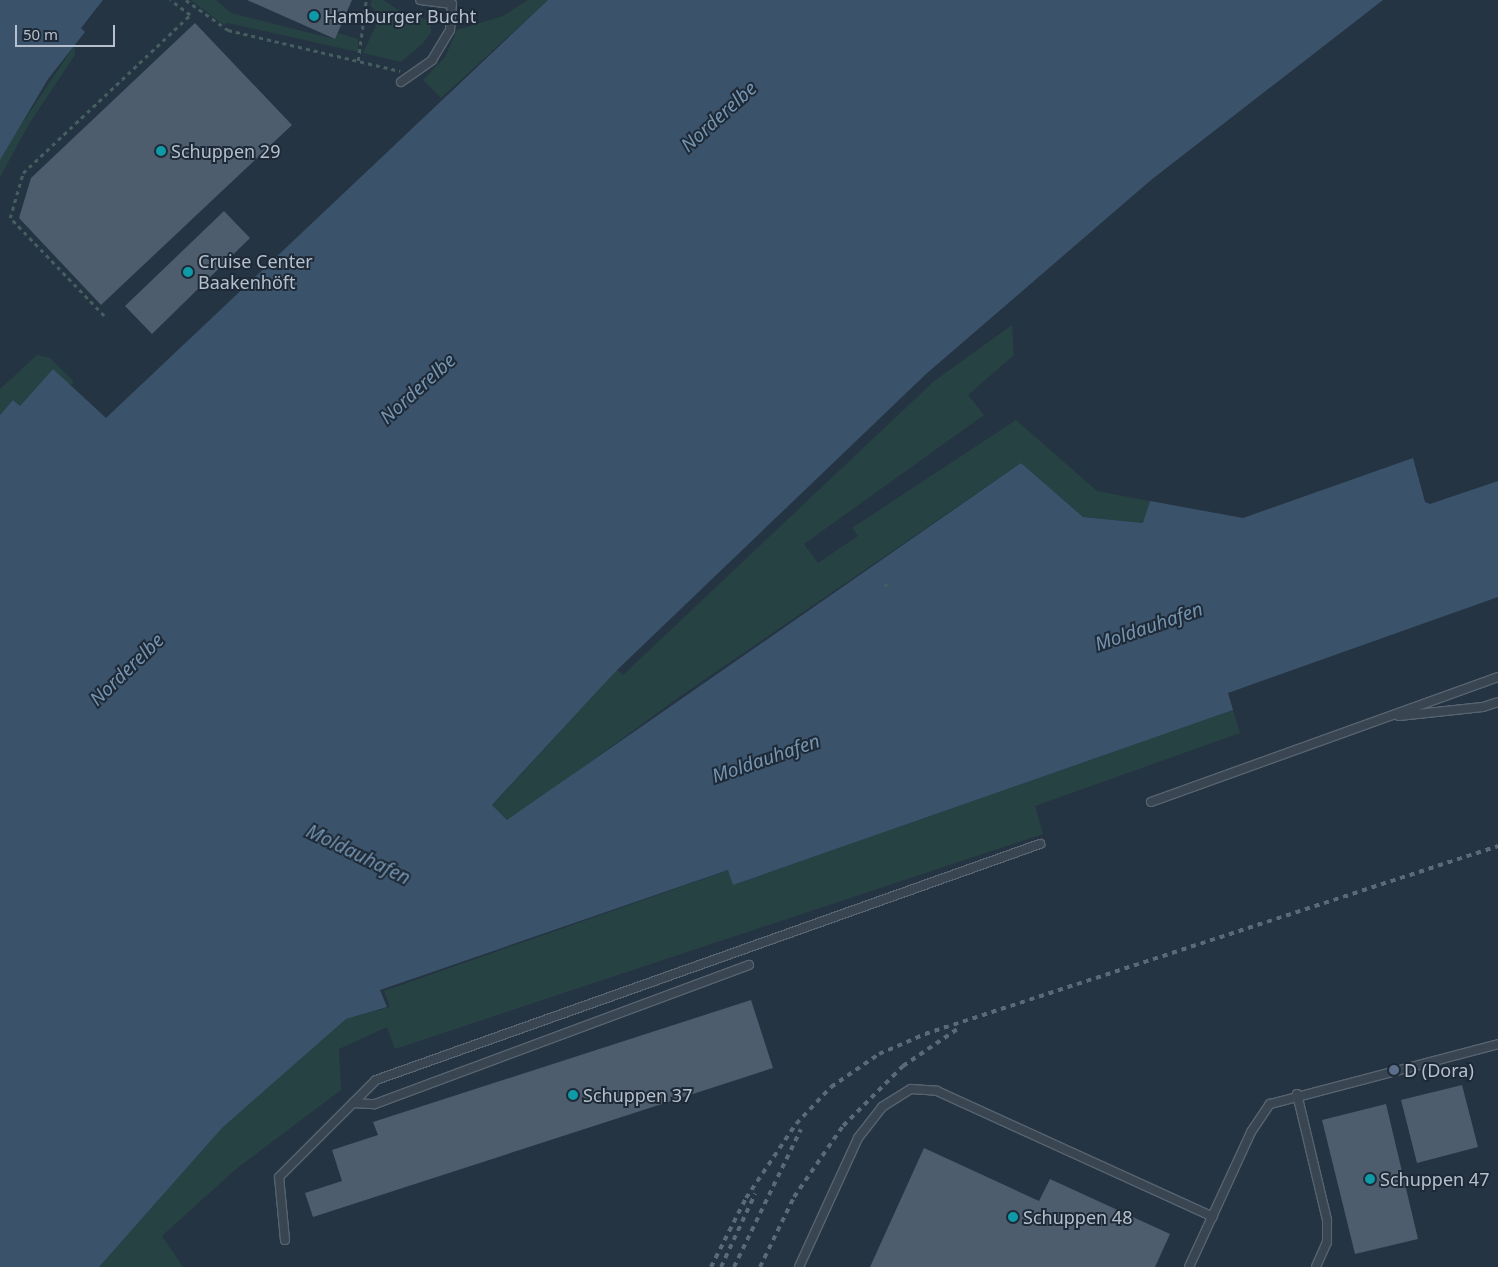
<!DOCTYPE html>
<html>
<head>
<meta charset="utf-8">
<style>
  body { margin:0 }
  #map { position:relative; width:1498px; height:1267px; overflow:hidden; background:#253442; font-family:"Noto Sans",sans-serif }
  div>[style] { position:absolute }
  .green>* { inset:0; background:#274243 }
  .water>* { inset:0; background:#3a536b }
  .building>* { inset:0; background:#4d5d6d }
  .path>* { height:2.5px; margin-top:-1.25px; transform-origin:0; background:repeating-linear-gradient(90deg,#455e5f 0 4px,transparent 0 8px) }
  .roads { filter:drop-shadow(1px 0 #57636f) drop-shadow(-1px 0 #57636f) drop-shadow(0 1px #57636f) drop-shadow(0 -1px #57636f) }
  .lane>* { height:8px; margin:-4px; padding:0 4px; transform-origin:4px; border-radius:4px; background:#394551 }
  .rail>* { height:4px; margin-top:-2px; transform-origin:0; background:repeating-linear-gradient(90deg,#5b6a78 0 5px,transparent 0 10px) }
  .dots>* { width:14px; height:14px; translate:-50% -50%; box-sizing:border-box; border:2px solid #1e2a37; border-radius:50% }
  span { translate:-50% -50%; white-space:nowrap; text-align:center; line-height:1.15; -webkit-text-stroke:4px #1e2a37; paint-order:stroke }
  .poi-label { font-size:18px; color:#b6c0cc }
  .left { translate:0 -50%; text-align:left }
  .water-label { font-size:19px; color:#7594b0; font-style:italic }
  .scale { position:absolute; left:15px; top:25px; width:100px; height:22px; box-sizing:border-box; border:2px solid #b6c0cc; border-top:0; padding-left:6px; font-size:15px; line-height:18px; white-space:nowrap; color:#b6c0cc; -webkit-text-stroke:4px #1e2a37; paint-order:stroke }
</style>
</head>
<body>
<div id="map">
  <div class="green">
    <i style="clip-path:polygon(191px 0,216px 0,231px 13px,334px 39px,338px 33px,358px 39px,358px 52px,228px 23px,224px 25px)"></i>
    <i style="clip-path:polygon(372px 0,383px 0,400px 11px,431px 21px,431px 33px,422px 44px,401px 62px,363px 53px,380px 17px,370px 5px)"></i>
    <i style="clip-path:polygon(528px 0,548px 0,441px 98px,423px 80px,445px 57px,457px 30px,503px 16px)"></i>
    <i style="clip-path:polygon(74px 46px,75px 55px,29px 124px,0 177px,0 160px,11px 140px)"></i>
    <i style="clip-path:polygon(1012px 325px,1014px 355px,968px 395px,984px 415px,804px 544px,818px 563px,858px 536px,852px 528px,1016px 420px,1097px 491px,1150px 501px,1144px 523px,1083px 517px,1021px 463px,682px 695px,515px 817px,507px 820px,492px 806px,617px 670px,623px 675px,933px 382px)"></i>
    <i style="clip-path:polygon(37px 355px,50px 358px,74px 382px,70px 386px,53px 369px,20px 406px,13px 400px,0 415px,0 389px)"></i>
    <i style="clip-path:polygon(1233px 710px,1240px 733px,1035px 806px,1043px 834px,395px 1049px,387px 1027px,339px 1049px,341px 1090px,236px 1169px,162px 1236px,183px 1267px,99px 1267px,222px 1128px,346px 1019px,390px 1007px,384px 991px,729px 870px,733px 885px)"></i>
  </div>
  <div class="water">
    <i style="clip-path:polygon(0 0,103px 0,81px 28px,85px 32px,48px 79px,0 160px)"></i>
    <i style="clip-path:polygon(548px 0,1383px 0,1151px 180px,926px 374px,617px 670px,492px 805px,507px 820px,1021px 463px,1083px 517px,1143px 523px,1150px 501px,1243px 518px,1413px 458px,1425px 502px,1430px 504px,1498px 481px,1498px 597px,1228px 693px,1233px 710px,733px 885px,728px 870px,380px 990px,387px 1007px,346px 1019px,222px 1128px,99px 1267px,0 1267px,0 415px,13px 400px,20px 406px,53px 369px,106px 418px)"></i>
  </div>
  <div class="building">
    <i style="clip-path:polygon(247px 0,352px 0,335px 39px)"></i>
    <i style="clip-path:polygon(195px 23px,292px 125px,101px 305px,19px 218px,31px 178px)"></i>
    <i style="clip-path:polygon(224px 211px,250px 238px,152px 334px,125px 306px)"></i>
    <i style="clip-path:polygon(751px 1000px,773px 1068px,313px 1217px,305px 1193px,342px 1181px,332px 1150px,378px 1135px,373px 1122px)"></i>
    <i style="clip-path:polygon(1462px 1085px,1478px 1147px,1417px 1163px,1401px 1100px)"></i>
    <i style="clip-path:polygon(1386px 1104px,1418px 1239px,1355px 1254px,1322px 1120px)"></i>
    <i style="clip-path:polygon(924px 1148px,1039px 1201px,1050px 1179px,1170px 1234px,1155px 1267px,870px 1267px)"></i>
  </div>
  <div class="path">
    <i style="left:186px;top:0;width:52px;rotate:35.5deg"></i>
    <i style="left:228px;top:30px;width:177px;rotate:13.4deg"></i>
    <i style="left:358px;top:61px;width:62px;rotate:-82.5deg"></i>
    <i style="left:104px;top:316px;width:136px;rotate:-133.8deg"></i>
    <i style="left:10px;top:218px;width:47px;rotate:-73.9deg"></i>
    <i style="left:23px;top:173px;width:230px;rotate:-43.4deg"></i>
    <i style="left:190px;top:15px;width:25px;rotate:-143deg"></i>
    <i style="left:885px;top:584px;width:3px;rotate:45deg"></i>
  </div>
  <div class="roads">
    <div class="lane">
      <i style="left:401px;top:82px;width:38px;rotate:-35deg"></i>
      <i style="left:432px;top:60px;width:35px;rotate:-59deg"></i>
      <i style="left:450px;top:30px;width:26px;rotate:-86deg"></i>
      <i style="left:452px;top:4px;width:32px;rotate:-173deg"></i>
      <i style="left:1399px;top:716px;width:84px;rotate:-6.1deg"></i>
      <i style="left:1483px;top:707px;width:16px;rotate:-18deg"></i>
      <i style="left:1151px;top:802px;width:369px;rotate:-19.8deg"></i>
      <i style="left:1297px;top:1094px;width:130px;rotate:76.6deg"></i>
      <i style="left:1327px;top:1220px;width:22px;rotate:90deg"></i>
      <i style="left:1327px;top:1242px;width:27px;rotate:114deg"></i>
      <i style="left:353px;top:1103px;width:22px;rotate:3deg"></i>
      <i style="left:375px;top:1104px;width:399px;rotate:-20.4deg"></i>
      <i style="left:285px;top:1240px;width:63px;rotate:-95.4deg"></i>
      <i style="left:279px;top:1177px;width:137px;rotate:-45deg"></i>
      <i style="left:376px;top:1080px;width:705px;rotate:-19.57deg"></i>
      <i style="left:799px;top:1267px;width:142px;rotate:-65.4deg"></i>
      <i style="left:858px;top:1138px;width:39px;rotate:-52deg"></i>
      <i style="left:882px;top:1107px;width:34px;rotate:-32deg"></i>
      <i style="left:911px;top:1089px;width:26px;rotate:4deg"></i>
      <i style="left:937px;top:1091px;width:303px;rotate:24.5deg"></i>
      <i style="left:1189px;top:1267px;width:149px;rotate:-65.3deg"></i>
      <i style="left:1251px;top:1132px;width:34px;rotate:-56deg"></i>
      <i style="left:1270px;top:1104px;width:236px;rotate:-14.7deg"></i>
    </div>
  </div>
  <div class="rail">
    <i style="left:711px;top:1267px;width:77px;rotate:-63.1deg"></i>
    <i style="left:746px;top:1198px;width:89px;rotate:-56deg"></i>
    <i style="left:796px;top:1124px;width:51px;rotate:-46.6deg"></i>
    <i style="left:831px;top:1087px;width:58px;rotate:-34.5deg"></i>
    <i style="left:879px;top:1054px;width:50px;rotate:-23.5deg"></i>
    <i style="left:925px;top:1034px;width:603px;rotate:-18.16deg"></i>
    <i style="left:721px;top:1267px;width:81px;rotate:-65deg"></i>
    <i style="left:734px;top:1267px;width:153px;rotate:-64.1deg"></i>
    <i style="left:760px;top:1267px;width:78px;rotate:-64.1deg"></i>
    <i style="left:794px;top:1197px;width:86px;rotate:-55.4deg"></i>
    <i style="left:843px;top:1126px;width:85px;rotate:-45deg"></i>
    <i style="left:903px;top:1066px;width:68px;rotate:-34.2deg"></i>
  </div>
  <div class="dots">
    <i style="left:314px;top:16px;background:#0f9aa8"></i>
    <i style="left:161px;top:151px;background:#0f9aa8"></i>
    <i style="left:188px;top:272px;background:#0f9aa8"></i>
    <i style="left:1394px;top:1070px;background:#5c6f8a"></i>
    <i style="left:573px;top:1095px;background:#0f9aa8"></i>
    <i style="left:1370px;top:1179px;background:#0f9aa8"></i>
    <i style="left:1013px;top:1217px;background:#0f9aa8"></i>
  </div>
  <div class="poi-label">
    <span class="left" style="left:324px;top:16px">Hamburger Bucht</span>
    <span class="left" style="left:171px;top:151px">Schuppen 29</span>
    <span class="left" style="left:198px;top:272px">Cruise Center<br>Baakenhöft</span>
    <span class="left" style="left:1404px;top:1070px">D (Dora)</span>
    <span class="left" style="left:583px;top:1095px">Schuppen 37</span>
    <span class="left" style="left:1380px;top:1179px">Schuppen 47</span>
    <span class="left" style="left:1023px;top:1217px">Schuppen 48</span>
  </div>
  <div class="water-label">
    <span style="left:719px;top:117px;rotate:-42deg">Norderelbe</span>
    <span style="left:418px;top:389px;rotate:-42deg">Norderelbe</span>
    <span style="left:1149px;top:627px;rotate:-19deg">Moldauhafen</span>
    <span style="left:127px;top:670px;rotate:-44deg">Norderelbe</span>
    <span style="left:766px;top:759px;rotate:-19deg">Moldauhafen</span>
    <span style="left:358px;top:855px;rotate:26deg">Moldauhafen</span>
  </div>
  <div class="scale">50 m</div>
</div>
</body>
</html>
